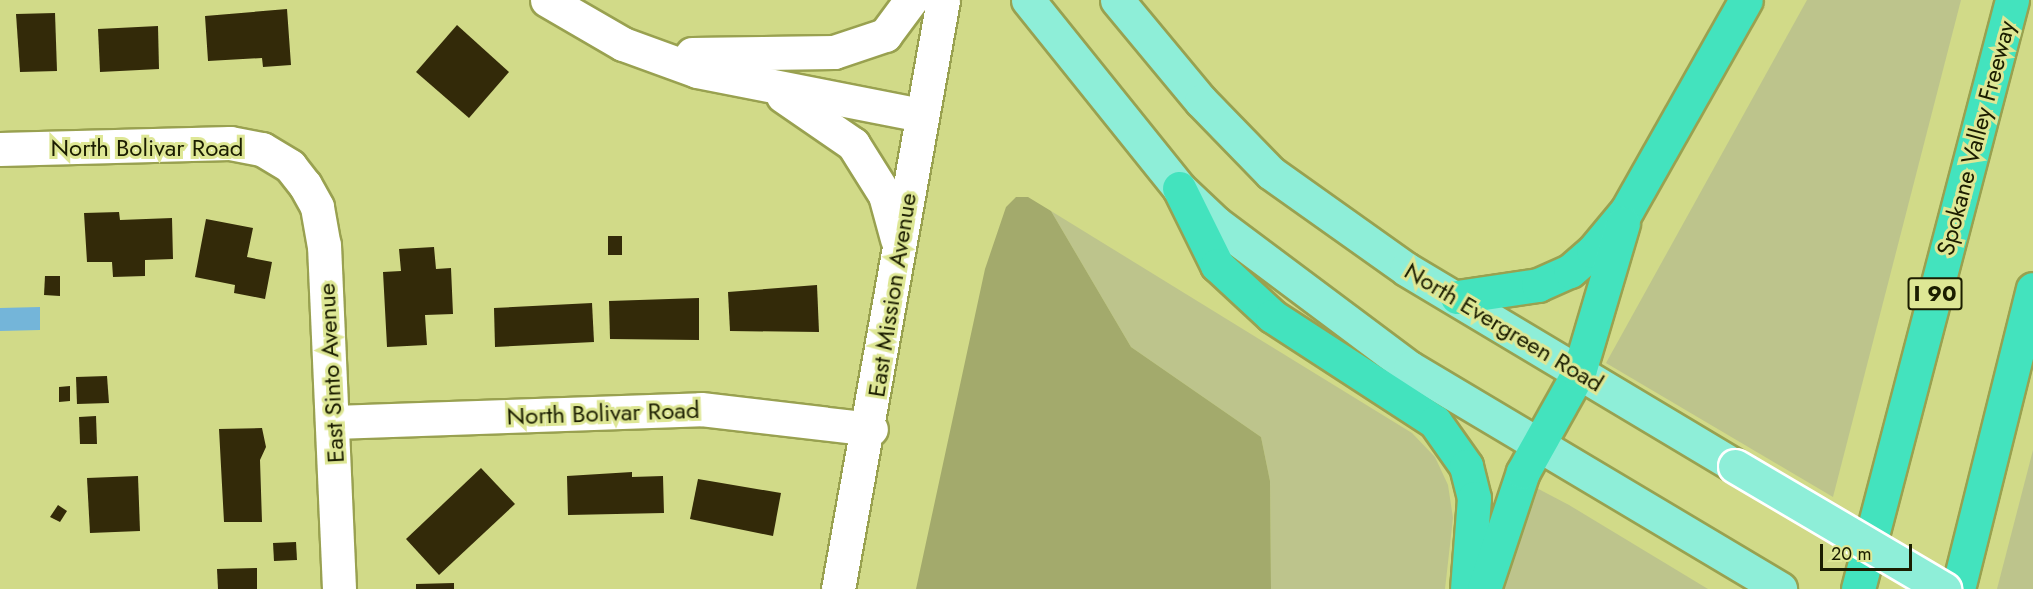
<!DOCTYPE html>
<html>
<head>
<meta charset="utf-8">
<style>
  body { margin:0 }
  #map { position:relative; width:2033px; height:589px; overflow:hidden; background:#d1da88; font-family:Jost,sans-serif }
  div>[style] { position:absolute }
  .green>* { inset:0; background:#bdc48c }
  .forest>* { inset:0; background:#a3aa6c }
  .water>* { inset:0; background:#74b5d9 }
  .building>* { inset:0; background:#332a09 }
  .roads { filter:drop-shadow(2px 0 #99a150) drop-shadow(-2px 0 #99a150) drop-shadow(0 2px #99a150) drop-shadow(0 -2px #99a150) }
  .minor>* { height:33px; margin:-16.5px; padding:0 16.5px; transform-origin:16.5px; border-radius:16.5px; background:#fff }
  .major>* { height:33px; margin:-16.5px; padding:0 16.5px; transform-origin:16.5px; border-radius:16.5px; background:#8eeed8 }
  .highway>* { height:33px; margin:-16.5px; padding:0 16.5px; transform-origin:16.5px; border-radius:16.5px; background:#43e3be }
  .bridges { filter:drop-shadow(2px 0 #fff) drop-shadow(-2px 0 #fff) drop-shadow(0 2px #fff) drop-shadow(0 -2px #fff) }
  .major-bridge>* { height:33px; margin:-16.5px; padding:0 16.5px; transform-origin:16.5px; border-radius:16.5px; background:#8eeed8 }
  span { translate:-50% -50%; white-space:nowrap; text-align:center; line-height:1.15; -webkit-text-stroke:6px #dee795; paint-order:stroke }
  .shield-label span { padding:2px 4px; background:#dee795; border:2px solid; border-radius:4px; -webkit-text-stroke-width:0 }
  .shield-label { font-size:22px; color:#1b1d00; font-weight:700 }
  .street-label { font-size:24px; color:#1b1d00 }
  .scale { position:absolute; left:1820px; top:544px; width:92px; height:27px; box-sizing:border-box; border:3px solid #1b1d00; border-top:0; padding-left:8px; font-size:18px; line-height:21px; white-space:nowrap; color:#1b1d00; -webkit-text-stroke:4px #dee795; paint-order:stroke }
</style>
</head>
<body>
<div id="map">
  <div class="green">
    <i style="clip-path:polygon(1807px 0,1961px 0,1833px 497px,1606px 363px)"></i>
    <i style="clip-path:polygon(1051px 211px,1412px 433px,1435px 457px,1448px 485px,1453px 518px,1445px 589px,1271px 589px,1270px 481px,1261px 437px,1131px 347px)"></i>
    <i style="clip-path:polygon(2033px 450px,2033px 589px,1997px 589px)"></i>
    <i style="clip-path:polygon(1529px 484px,1569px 505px,1708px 589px,1499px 589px)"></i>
  </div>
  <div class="forest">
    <i style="clip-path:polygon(1016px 197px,1028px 197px,1051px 211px,1131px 347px,1261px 437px,1270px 481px,1271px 589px,916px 589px,985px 269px,1006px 207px)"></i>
  </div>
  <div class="water">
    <i style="clip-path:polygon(40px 307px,40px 330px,0 331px,0 308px)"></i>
  </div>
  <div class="building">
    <i style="clip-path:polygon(287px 9px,291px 65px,263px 67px,262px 58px,208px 61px,205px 16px)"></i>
    <i style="clip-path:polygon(55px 13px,57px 71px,20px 72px,16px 14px)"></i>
    <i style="clip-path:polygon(457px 25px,509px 72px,469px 118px,416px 72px)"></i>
    <i style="clip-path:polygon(158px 26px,159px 69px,100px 72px,98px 29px)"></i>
    <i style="clip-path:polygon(119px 212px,120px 220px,172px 218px,173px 259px,145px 260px,145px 276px,113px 277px,112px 262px,87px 262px,84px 213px)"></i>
    <i style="clip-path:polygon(206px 219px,253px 228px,247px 257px,272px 262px,265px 299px,234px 293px,235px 285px,195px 277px)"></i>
    <i style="clip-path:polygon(608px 236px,622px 236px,622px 255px,608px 255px)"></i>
    <i style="clip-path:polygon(434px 247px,436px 269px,451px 268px,453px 314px,425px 315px,427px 345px,387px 347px,383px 272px,401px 271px,399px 249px)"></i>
    <i style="clip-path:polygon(45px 276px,60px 276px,60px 296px,44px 295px)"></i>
    <i style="clip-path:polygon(817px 285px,819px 332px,730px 331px,728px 292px)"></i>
    <i style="clip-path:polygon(699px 298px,699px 340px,610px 339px,609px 301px)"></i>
    <i style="clip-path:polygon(592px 303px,594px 342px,495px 347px,494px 308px)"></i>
    <i style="clip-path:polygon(107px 376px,109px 403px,77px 404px,76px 377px)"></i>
    <i style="clip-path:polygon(70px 386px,70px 401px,59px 402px,59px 387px)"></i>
    <i style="clip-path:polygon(96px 416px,97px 444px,80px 444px,79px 417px)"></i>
    <i style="clip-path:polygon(262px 428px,266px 447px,260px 460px,262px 522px,224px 522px,219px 429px)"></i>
    <i style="clip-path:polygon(481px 468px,515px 504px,439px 575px,406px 539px)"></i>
    <i style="clip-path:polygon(632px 472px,632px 477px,663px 476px,664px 513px,568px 515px,567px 476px)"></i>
    <i style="clip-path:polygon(138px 476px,140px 531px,90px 533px,87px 478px)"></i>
    <i style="clip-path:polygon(698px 479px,781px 493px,773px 536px,690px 519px)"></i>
    <i style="clip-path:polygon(58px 505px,67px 511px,60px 522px,50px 517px)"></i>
    <i style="clip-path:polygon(296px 542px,297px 560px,274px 561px,273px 543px)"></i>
    <i style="clip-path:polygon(257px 568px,257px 589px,218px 589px,217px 569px)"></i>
    <i style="clip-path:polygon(454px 583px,454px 589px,416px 589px,416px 584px)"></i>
  </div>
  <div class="roads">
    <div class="minor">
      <i style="left:547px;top:0;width:88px;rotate:30.1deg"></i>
      <i style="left:623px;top:44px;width:79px;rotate:20deg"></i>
      <i style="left:697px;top:71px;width:229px;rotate:11.1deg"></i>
      <i style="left:692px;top:54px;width:142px;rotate:-0.8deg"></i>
      <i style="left:834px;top:52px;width:54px;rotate:-18.4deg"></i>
      <i style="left:885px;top:35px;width:44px;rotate:-53.4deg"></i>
      <i style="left:783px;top:96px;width:85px;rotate:34.4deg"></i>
      <i style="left:853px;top:144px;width:60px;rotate:57.9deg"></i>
      <i style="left:885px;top:195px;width:46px;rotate:74.7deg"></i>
      <i style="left:0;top:149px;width:230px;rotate:-1.5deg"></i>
      <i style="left:230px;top:143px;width:33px;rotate:11deg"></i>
      <i style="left:262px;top:149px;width:33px;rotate:31deg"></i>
      <i style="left:290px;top:166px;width:24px;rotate:52deg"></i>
      <i style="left:305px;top:185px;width:25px;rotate:61deg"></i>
      <i style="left:317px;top:207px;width:39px;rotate:80deg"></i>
      <i style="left:324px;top:245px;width:344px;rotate:87.5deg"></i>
      <i style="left:334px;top:422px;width:367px;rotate:-2deg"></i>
      <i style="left:701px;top:409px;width:171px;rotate:6.7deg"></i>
      <i style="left:838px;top:589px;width:598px;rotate:-79.89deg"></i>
    </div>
    <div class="major">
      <i style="left:1028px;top:0;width:241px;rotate:51.2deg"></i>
      <i style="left:1179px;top:188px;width:51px;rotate:43.4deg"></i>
      <i style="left:1216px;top:223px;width:242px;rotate:36.8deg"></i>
      <i style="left:1410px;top:368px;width:431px;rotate:30.8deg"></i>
      <i style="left:1117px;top:0;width:131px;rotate:50.3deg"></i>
      <i style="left:1201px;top:101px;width:100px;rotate:45.8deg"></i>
      <i style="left:1271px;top:173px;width:166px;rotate:35.4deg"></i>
      <i style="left:1406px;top:269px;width:383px;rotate:30.9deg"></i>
    </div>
    <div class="highway">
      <i style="left:1179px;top:188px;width:86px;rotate:63.7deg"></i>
      <i style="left:1217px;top:265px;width:75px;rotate:42.8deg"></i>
      <i style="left:1272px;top:316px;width:194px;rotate:33deg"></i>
      <i style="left:1435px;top:422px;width:54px;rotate:54.8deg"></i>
      <i style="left:1466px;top:466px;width:33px;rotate:76deg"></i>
      <i style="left:1474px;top:498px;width:91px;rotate:94.4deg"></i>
      <i style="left:1457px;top:297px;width:82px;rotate:-8.4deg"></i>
      <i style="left:1538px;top:285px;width:35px;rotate:-24deg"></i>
      <i style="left:1570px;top:271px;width:30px;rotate:-41deg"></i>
      <i style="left:1593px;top:251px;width:53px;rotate:-50.3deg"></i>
      <i style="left:1627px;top:210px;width:241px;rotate:-60.5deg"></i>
      <i style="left:1484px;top:589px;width:123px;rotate:-71.6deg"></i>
      <i style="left:1523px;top:472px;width:115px;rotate:-60.8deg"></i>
      <i style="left:1579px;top:372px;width:155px;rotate:-73.5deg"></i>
      <i style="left:1858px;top:589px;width:609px;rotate:-75.35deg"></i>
      <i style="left:1958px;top:589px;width:309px;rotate:-76deg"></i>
    </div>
  </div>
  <div class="bridges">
    <div class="major-bridge">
      <i style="left:1735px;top:466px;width:243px;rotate:30.5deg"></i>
    </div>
  </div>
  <div class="shield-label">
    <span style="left:1935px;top:294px">I 90</span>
  </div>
  <div class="street-label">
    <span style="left:1976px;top:138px;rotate:-75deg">Spokane Valley Freeway</span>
    <span style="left:147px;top:148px">North Bolivar Road</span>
    <span style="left:892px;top:295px;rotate:-81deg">East Mission Avenue</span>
    <span style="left:1504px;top:327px;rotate:31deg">North Evergreen Road</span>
    <span style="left:331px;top:373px;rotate:-93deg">East Sinto Avenue</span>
    <span style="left:603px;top:413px;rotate:-2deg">North Bolivar Road</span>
  </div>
  <div class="scale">20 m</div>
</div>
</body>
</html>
